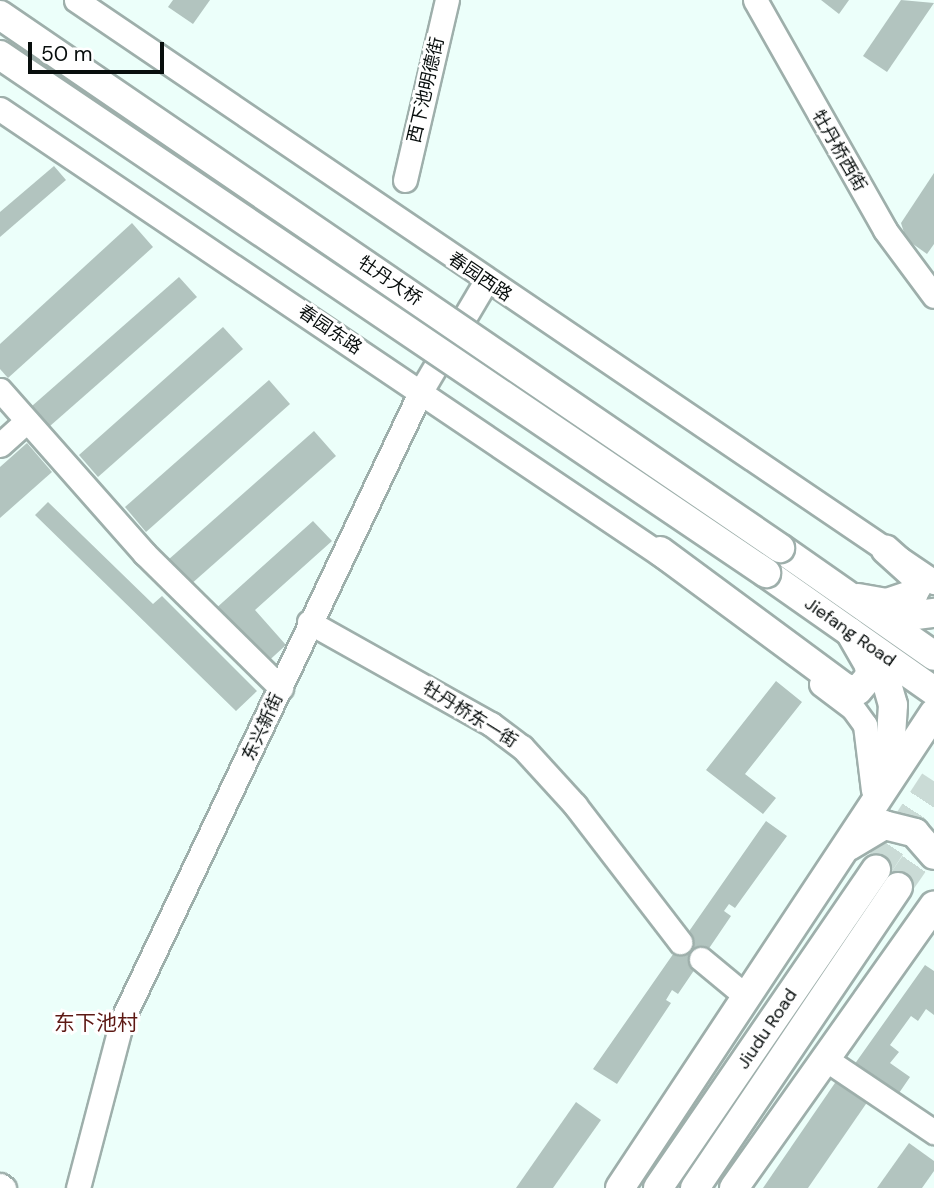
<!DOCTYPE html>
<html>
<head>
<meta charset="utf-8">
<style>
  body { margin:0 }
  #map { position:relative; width:934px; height:1188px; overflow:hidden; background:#ecfffa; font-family:"DM Sans","Noto Sans SC",sans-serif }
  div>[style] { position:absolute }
  .building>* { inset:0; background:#b2c4bf }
  .major-tunnel>* { height:28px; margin-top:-14px; transform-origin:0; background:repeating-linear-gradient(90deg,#cadbd6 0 28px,transparent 0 42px) }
  .roads { filter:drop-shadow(2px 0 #9eafab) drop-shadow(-2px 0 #9eafab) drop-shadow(0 2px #9eafab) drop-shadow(0 -2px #9eafab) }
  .minor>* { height:23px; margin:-11.5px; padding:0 11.5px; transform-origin:11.5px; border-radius:11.5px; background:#fff }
  .major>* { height:28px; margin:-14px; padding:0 14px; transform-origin:14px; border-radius:14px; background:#fff }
  .bridges { filter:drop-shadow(2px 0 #9eafab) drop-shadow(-2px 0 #9eafab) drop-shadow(0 2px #9eafab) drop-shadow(0 -2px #9eafab) }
  .major-bridge>* { height:28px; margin:-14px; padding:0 14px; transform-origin:14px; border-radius:14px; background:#fff }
  span { translate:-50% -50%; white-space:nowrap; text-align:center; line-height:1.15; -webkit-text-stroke:6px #fff; paint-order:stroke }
  .street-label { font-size:18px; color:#080e0d }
  .quarter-label { font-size:21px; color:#5d1914 }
  .scale { position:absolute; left:28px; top:42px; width:136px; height:32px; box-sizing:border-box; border:4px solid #080e0d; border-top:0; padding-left:9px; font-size:21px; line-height:24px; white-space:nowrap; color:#080e0d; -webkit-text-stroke:5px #fff; paint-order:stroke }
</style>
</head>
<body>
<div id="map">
  <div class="building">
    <i style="clip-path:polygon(173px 0,210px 0,193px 24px,168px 7px)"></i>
    <i style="clip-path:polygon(821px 0,849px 0,839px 14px)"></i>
    <i style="clip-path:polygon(901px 0,934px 3px,887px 72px,863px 56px)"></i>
    <i style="clip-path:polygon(54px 166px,66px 180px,0 237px,0 212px)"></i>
    <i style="clip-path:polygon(934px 173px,934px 244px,927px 254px,906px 239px,901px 223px)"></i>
    <i style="clip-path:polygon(132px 223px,153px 247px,8px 378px,0 369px,0 344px)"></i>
    <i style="clip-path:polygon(179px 277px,197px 297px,50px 426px,32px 406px)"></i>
    <i style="clip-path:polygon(223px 327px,243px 349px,98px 477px,79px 455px)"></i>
    <i style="clip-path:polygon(269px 380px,290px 404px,146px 532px,125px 507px)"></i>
    <i style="clip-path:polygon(314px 431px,336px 456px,190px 585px,168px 560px)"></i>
    <i style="clip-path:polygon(27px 443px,52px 472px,0 518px,0 467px)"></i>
    <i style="clip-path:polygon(48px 502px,153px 604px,162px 596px,257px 691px,236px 711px,35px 515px)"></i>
    <i style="clip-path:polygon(313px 521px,332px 541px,255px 610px,286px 645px,263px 666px,213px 611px)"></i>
    <i style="clip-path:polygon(776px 681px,802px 702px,745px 774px,776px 798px,763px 814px,706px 770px)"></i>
    <i style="clip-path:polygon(766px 821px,787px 836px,735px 908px,729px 904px,724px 911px,731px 916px,678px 994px,672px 990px,666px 1000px,671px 1003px,617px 1084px,593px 1069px)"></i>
    <i style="clip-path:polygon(925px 965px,934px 971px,934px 1015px,926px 1009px,918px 1021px,911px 1016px,890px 1045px,899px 1052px,890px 1063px,910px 1077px,897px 1096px,854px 1065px)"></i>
    <i style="clip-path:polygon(837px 1080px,868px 1101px,808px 1188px,763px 1188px)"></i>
    <i style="clip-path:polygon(576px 1102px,601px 1120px,553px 1188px,516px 1188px)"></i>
    <i style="clip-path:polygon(909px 1143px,934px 1161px,934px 1171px,922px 1188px,877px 1188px)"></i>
  </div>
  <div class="major-tunnel">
    <i style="left:876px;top:870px;width:106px;rotate:-56.9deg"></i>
    <i style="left:898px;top:887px;width:63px;rotate:-55.3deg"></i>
  </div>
  <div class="roads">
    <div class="minor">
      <i style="left:76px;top:0;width:1037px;rotate:34.15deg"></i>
      <i style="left:755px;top:0;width:264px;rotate:60.5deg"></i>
      <i style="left:885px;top:230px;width:82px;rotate:53.4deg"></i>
      <i style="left:0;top:109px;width:812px;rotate:34deg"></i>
      <i style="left:405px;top:180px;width:185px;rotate:-76.9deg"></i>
      <i style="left:0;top:390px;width:219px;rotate:48.5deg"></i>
      <i style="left:145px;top:554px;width:191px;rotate:44.6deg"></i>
      <i style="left:0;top:445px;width:36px;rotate:-42deg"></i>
      <i style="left:309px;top:622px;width:209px;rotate:29.3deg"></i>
      <i style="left:491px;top:724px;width:39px;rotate:37deg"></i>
      <i style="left:522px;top:747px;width:79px;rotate:47.6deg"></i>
      <i style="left:575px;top:805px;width:173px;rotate:52.5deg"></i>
      <i style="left:821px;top:684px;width:39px;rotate:37deg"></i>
      <i style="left:852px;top:707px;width:22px;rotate:54deg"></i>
      <i style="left:865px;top:725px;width:65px;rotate:83deg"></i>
      <i style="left:701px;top:959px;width:60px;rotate:39.6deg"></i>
      <i style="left:824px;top:1058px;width:133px;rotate:33.9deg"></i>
      <i style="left:0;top:1185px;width:5px;rotate:37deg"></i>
      <i style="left:78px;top:1188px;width:174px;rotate:-75.3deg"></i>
      <i style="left:122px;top:1020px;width:696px;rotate:-64.58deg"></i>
      <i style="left:421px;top:391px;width:128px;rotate:-59.4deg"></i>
    </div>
    <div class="major">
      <i style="left:780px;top:548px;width:188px;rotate:35deg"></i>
      <i style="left:660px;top:551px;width:230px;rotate:36.5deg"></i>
      <i style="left:845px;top:688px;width:13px;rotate:9deg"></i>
      <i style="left:858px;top:690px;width:18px;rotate:-49deg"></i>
      <i style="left:870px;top:676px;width:11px;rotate:-95deg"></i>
      <i style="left:869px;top:665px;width:38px;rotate:-120deg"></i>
      <i style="left:766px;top:573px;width:205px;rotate:35.1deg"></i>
      <i style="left:858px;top:598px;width:29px;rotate:10deg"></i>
      <i style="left:887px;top:603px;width:28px;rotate:-19deg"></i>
      <i style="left:913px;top:594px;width:10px;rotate:-61deg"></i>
      <i style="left:918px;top:585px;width:11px;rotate:-112deg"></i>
      <i style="left:914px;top:575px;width:38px;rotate:-138deg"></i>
      <i style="left:881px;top:607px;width:28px;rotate:18deg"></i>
      <i style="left:908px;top:616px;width:26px;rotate:-7deg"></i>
      <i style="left:868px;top:652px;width:23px;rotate:50deg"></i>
      <i style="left:883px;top:670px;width:36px;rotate:74deg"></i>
      <i style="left:893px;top:705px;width:46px;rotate:93.7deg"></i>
      <i style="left:890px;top:751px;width:28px;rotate:108deg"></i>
      <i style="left:849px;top:846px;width:41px;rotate:-31deg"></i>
      <i style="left:884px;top:825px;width:32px;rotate:14deg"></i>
      <i style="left:915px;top:833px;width:29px;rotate:49deg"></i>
      <i style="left:620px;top:1188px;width:569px;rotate:-56.53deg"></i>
      <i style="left:658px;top:1188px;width:386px;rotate:-55.6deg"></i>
      <i style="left:695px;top:1188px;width:363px;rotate:-56deg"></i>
      <i style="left:734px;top:1188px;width:346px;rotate:-54.7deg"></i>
    </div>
  </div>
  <div class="bridges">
    <div class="major-bridge">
      <i style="left:0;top:15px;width:945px;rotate:34.35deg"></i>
      <i style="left:0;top:55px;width:925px;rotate:34.07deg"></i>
    </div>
  </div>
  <div class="street-label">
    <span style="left:426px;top:90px;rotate:-77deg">西下池明德街</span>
    <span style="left:839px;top:151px;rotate:60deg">牡丹桥西街</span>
    <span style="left:480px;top:277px;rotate:34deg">春园西路</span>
    <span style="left:390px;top:281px;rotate:34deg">牡丹大桥</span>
    <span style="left:330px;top:330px;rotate:34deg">春园东路</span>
    <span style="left:850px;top:632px;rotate:35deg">Jiefang Road</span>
    <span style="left:470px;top:715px;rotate:32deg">牡丹桥东一街</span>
    <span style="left:263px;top:727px;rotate:-65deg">东兴新街</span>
    <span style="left:767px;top:1029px;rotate:-56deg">Jiudu Road</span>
  </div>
  <div class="quarter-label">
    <span style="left:96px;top:1023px">东下池村</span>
  </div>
  <div class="scale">50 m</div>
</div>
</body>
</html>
